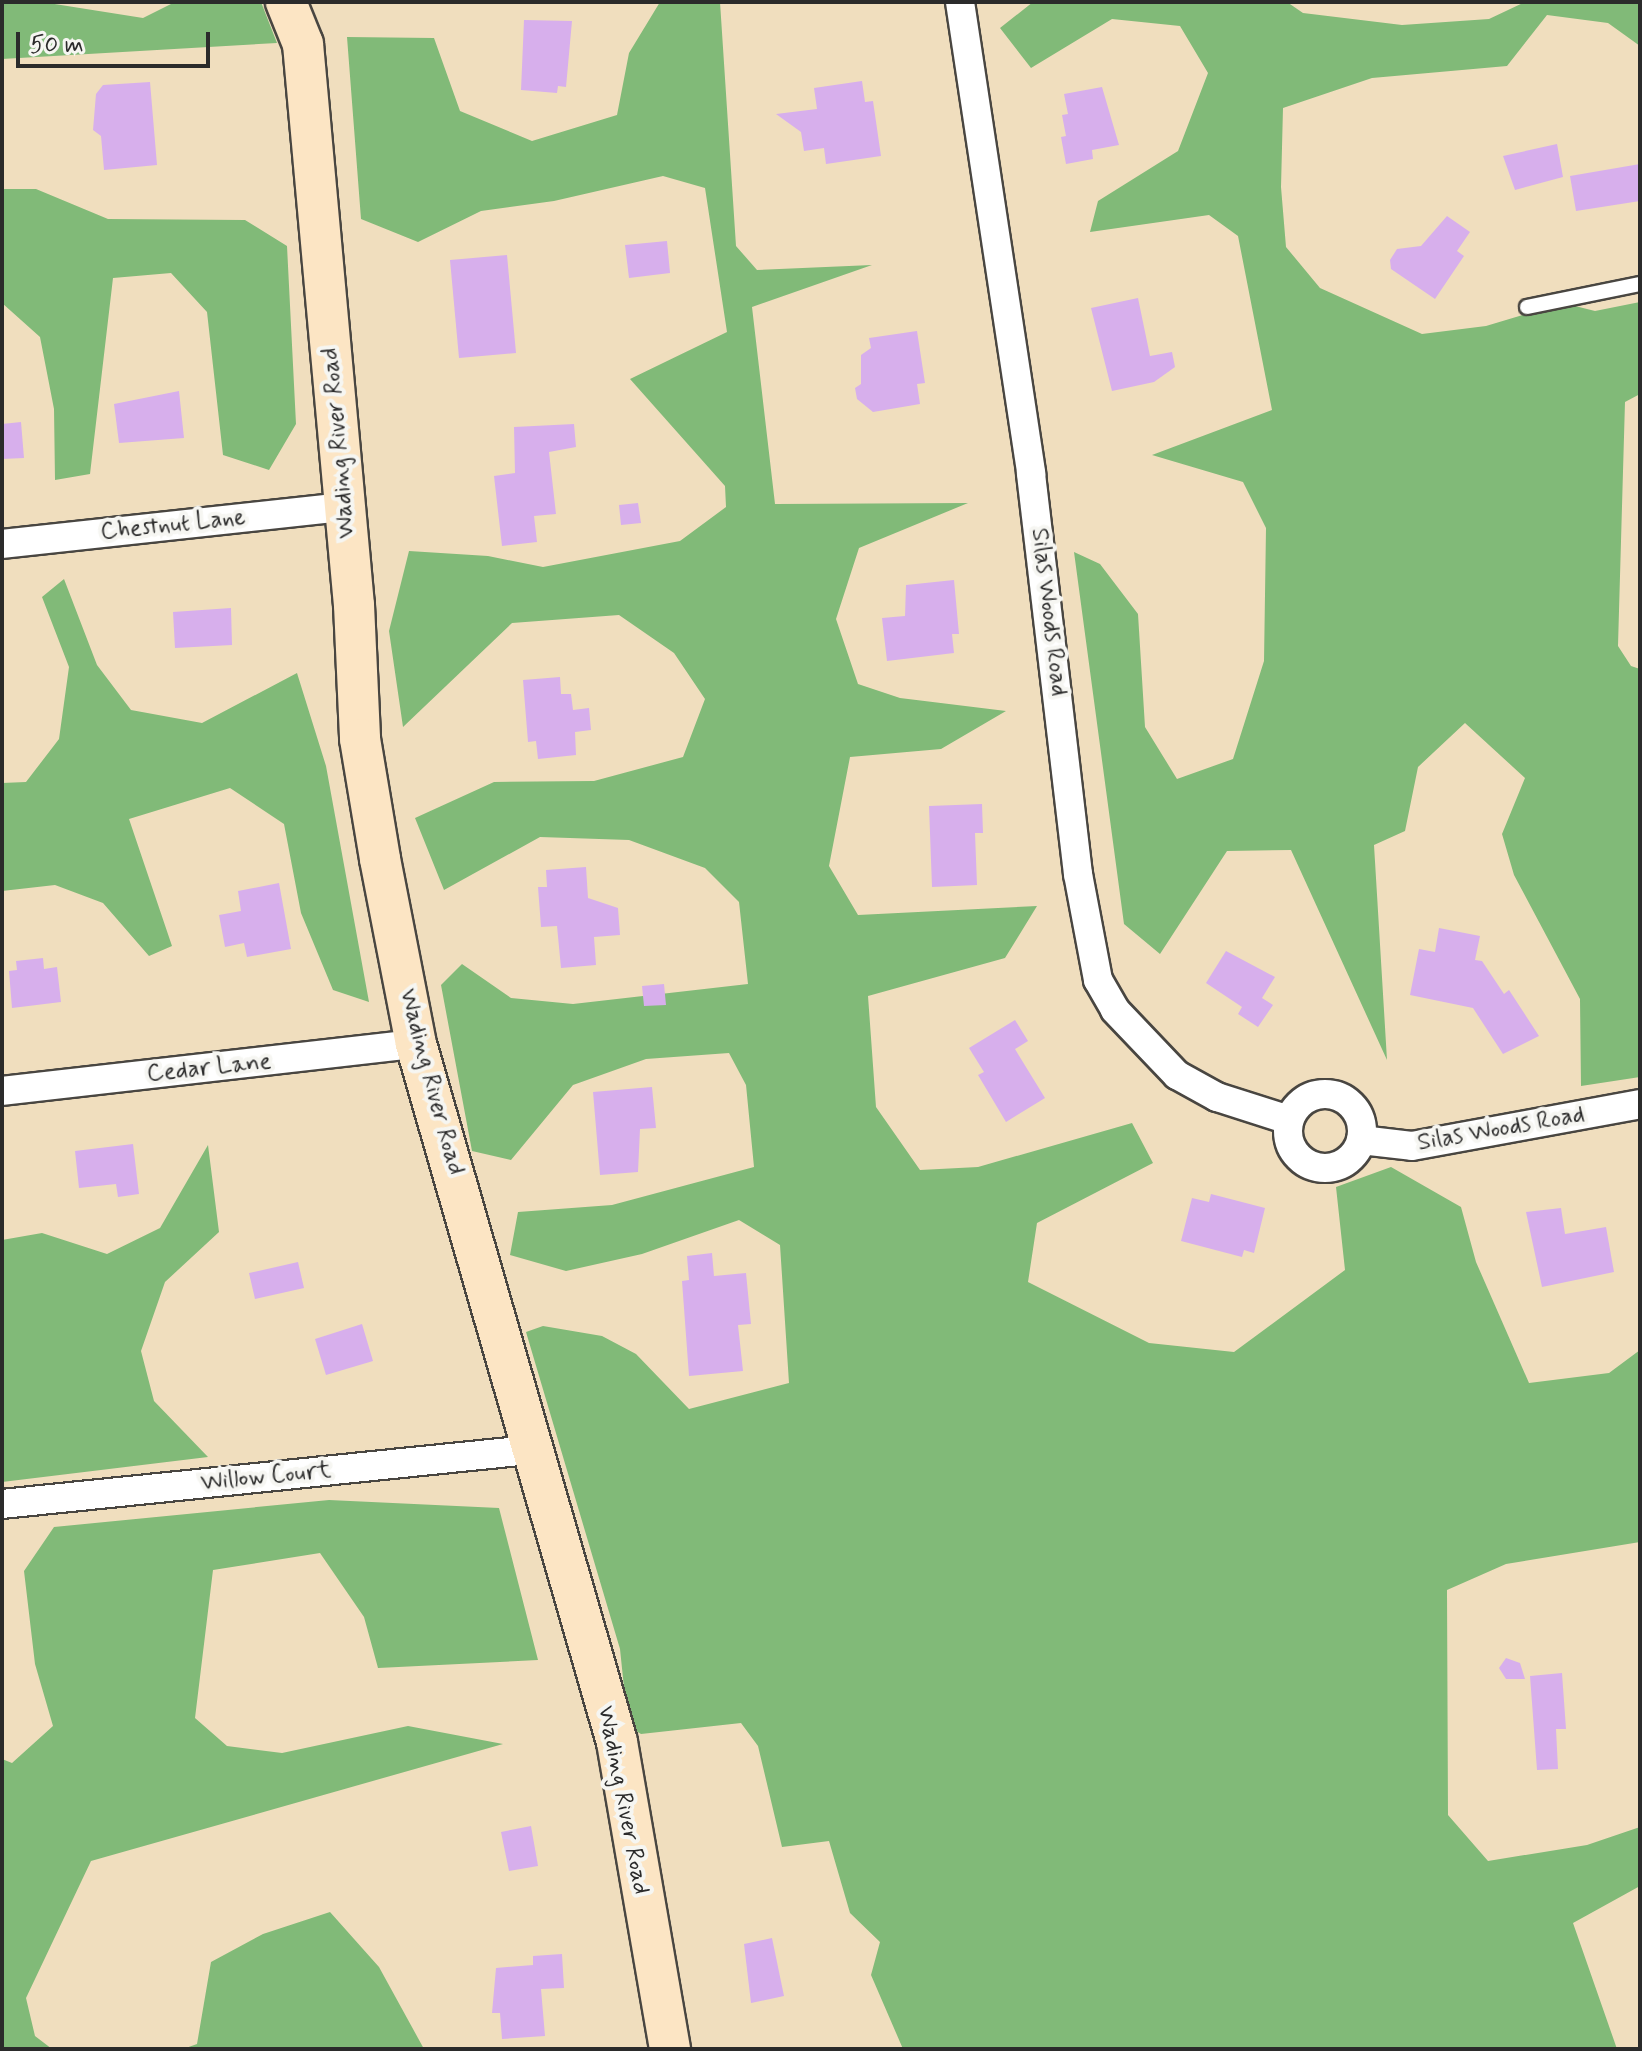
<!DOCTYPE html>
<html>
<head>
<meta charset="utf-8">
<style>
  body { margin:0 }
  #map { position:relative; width:1642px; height:2051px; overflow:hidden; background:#f0debe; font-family:Mynerve,sans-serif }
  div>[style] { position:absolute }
  .forest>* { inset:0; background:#81ba78 }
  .building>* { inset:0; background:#d7afec }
  .roads { filter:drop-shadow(2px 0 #494641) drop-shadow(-2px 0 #494641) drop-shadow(0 2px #494641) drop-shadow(0 -2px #494641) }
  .lane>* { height:14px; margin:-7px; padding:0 7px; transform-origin:7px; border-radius:7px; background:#fff }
  .street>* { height:28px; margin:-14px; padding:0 14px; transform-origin:14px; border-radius:14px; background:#fff }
  .street>.ring { margin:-14px; padding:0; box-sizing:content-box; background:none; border:28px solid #fff; border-radius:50% }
  .secondary>* { height:40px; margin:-20px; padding:0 20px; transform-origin:20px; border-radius:20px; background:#fce5c4 }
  span { translate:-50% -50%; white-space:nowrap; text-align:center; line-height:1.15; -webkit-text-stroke:8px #f6f6f2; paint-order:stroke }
  .street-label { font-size:24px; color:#2b2b2b }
  .frame { position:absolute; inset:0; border:4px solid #2b2b2b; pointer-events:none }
  .scale { position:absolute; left:16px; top:32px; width:194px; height:36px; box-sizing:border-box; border:4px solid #2b2b2b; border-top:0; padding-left:10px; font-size:24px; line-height:28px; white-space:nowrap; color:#2b2b2b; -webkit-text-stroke:6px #f6f6f2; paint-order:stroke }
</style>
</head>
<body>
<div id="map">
  <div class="forest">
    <i style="clip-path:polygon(2px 2px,42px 2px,143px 18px,175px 2px,261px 2px,277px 43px,2px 59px)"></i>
    <i style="clip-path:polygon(660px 2px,720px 2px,736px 246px,757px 270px,872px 265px,752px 307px,775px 504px,968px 503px,859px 548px,836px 619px,858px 684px,900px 698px,1006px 711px,941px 749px,850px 757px,829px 866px,858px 915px,1037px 906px,1005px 958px,868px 996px,876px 1107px,920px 1170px,978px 1167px,1132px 1123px,1153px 1163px,1037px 1223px,1028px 1282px,1149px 1343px,1234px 1352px,1345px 1270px,1336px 1187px,1391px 1167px,1461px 1207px,1476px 1262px,1529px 1383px,1609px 1373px,1640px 1350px,1640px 1542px,1506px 1564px,1447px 1590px,1448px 1815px,1488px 1861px,1587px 1845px,1640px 1827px,1640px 1886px,1573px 1923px,1617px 2049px,903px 2049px,871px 1975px,880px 1942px,850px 1913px,829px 1841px,782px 1847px,758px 1746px,741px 1723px,641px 1734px,628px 1726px,620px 1649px,526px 1332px,543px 1326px,602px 1336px,636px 1354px,689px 1409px,789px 1383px,780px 1245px,739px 1220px,642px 1254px,566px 1271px,510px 1255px,518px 1212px,612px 1205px,754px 1167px,746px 1085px,729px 1053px,646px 1059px,573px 1085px,511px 1160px,472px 1151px,441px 985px,462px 964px,511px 998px,573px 1004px,748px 984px,739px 902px,705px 868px,629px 840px,540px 837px,444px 890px,415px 818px,494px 782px,594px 781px,683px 757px,705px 699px,674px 653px,619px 615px,512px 623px,403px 727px,389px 631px,409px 551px,488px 556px,543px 567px,680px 541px,726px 507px,725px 486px,630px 379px,727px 332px,705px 188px,663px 176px,554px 201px,481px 211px,418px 242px,361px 219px,347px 37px,434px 38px,460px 111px,532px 141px,617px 115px,629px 53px)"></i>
    <i style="clip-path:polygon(1033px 2px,1287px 2px,1303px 13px,1402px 25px,1489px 19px,1525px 2px,1640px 2px,1640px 46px,1608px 23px,1547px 15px,1507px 66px,1372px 78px,1283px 108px,1281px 187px,1286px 247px,1320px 288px,1422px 334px,1486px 326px,1563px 303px,1595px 311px,1640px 302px,1640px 394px,1625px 402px,1618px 646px,1631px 666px,1640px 669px,1640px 1077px,1581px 1086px,1580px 999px,1514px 875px,1502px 834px,1525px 778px,1465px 723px,1418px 767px,1405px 831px,1374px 845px,1387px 1060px,1291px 850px,1227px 851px,1160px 954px,1124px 924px,1074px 552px,1100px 564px,1138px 614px,1145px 727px,1177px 779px,1233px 759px,1264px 661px,1266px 528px,1243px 482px,1152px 455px,1272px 410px,1238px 236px,1209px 215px,1090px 232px,1098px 201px,1178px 151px,1208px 73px,1180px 26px,1112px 19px,1031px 68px,1000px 28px)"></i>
    <i style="clip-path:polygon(2px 189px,36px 189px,108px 219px,245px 220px,287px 246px,296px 424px,269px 470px,223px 455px,207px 312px,171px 273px,113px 278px,90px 474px,55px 480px,54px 409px,40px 337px,2px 303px)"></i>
    <i style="clip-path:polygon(64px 579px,97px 665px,131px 710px,202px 723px,297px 673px,326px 766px,369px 1002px,333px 990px,301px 913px,284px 824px,230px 788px,129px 819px,172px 946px,149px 956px,103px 903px,55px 885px,2px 891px,2px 783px,26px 782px,59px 739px,69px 667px,42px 597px)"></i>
    <i style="clip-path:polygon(208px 1145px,219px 1232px,165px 1282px,141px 1351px,154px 1401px,208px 1457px,2px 1482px,2px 1240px,42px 1233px,107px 1254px,160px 1228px)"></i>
    <i style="clip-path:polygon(329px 1500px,499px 1508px,538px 1660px,378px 1668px,364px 1617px,320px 1553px,213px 1570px,195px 1718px,227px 1746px,282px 1753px,408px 1726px,503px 1744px,91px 1861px,26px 1998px,35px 2036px,52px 2049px,2px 2049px,2px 1759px,12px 1763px,53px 1726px,35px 1664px,24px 1571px,54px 1527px)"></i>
    <i style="clip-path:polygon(330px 1912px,379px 1967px,424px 2049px,183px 2049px,197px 2044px,211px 1962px,263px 1934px)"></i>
  </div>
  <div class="building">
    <i style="clip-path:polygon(524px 20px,572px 21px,566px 87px,558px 86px,557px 93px,521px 90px)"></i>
    <i style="clip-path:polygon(862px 81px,865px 102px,873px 101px,881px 156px,826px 164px,824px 148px,804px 151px,801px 132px,776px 114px,817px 109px,814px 88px)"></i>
    <i style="clip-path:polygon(150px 82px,157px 165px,104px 170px,101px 136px,93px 130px,96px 94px,103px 85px)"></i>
    <i style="clip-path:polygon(1102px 87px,1119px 145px,1092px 150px,1093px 159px,1066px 164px,1061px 137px,1066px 136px,1062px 115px,1068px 114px,1064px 94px)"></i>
    <i style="clip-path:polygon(1557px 144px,1563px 177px,1515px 190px,1503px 156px)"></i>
    <i style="clip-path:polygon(1640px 164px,1640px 201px,1576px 211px,1570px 176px)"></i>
    <i style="clip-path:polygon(1447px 216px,1470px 232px,1457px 251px,1464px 256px,1435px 299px,1391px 269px,1390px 260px,1397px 249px,1421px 246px)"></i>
    <i style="clip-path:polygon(667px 241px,670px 273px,629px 278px,625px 245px)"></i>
    <i style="clip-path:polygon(507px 255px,516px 353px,459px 358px,450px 260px)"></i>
    <i style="clip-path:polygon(1138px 298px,1150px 356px,1172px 352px,1175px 367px,1154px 382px,1112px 391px,1091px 308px)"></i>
    <i style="clip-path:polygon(917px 331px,925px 383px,917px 384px,920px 404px,873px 412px,857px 399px,855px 388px,861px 384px,861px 355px,871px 348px,869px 338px)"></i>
    <i style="clip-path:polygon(179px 391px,184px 438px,119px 443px,114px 404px)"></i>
    <i style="clip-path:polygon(21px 422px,24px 458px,2px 459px,2px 424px)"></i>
    <i style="clip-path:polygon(574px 424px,576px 447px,549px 452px,556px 514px,534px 516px,537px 542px,502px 546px,494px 476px,515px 473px,514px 427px)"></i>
    <i style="clip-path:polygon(638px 503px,641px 523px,621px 525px,619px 505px)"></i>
    <i style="clip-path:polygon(954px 580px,959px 634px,952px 634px,954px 653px,887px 661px,882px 618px,905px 616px,906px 585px)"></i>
    <i style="clip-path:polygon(231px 608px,232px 645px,175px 648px,173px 612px)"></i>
    <i style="clip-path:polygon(560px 677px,561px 694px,571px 694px,573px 710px,589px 708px,591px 730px,575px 732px,576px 755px,538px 759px,536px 741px,528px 742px,523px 680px)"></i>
    <i style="clip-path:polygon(982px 804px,983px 833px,975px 833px,977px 885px,932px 887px,929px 806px)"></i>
    <i style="clip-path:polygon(586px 867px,588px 898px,618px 908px,620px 935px,594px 937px,596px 965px,561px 968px,557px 926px,541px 927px,538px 887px,547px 887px,546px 870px)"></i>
    <i style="clip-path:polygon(279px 883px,291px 949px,247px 957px,244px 943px,225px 947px,219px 915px,241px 911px,238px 891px)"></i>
    <i style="clip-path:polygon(1439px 928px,1480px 936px,1475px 960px,1482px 961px,1504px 994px,1509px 990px,1539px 1036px,1503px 1054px,1473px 1008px,1410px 995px,1419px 949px,1435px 952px)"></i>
    <i style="clip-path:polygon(1226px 951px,1275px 977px,1262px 998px,1273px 1005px,1258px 1027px,1238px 1014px,1242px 1007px,1206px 983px)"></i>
    <i style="clip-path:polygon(43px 958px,44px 969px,57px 967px,61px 1002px,12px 1008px,9px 971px,17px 970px,16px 961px)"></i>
    <i style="clip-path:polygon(664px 984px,666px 1005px,644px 1006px,642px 986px)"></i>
    <i style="clip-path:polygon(1015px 1020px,1028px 1041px,1015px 1049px,1045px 1098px,1006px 1122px,978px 1075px,984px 1072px,969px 1048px)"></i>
    <i style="clip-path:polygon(652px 1087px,656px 1128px,640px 1129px,638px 1172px,600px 1175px,593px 1092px)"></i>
    <i style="clip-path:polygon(133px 1144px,139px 1194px,118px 1197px,116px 1184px,79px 1188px,75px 1151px)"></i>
    <i style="clip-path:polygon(1211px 1194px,1265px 1208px,1254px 1253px,1244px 1250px,1242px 1257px,1181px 1241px,1192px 1198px,1209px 1202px)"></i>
    <i style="clip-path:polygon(1561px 1208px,1565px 1234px,1606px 1227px,1614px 1272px,1542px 1287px,1526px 1212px)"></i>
    <i style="clip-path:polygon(712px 1253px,714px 1276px,746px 1273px,751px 1324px,738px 1325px,743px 1371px,689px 1376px,682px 1281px,689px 1280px,687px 1256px)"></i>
    <i style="clip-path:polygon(298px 1262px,304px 1288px,255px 1299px,249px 1273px)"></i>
    <i style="clip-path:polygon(362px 1324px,373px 1361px,326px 1375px,315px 1339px)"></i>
    <i style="clip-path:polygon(1506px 1658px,1520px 1663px,1525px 1679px,1506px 1679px,1499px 1668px)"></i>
    <i style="clip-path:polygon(1562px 1673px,1566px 1729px,1556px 1729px,1558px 1769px,1537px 1770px,1530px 1676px)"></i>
    <i style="clip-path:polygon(531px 1826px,538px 1866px,509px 1871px,501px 1832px)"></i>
    <i style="clip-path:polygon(772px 1938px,784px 1996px,751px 2003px,744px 1944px)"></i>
    <i style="clip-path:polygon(562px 1954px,564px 1988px,541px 1989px,545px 2036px,502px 2039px,500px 2013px,492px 2013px,496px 1968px,533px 1965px,533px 1956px)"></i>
  </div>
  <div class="roads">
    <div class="lane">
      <i style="left:1527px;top:307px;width:115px;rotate:-11.5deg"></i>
    </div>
    <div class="street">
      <i style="left:960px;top:2px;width:477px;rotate:81.4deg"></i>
      <i style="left:1031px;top:474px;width:403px;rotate:83.3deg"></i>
      <i style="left:1078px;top:874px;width:108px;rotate:79.3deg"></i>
      <i style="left:1098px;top:980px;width:34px;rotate:60deg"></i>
      <i style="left:1115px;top:1010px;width:90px;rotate:46.4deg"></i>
      <i style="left:1177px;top:1075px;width:46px;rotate:28.8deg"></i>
      <i style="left:1217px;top:1097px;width:76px;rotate:17.7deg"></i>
      <i style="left:2px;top:544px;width:344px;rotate:-6.2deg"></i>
      <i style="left:2px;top:1091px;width:417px;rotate:-6.5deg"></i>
      <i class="ring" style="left:1288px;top:1094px;width:46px;height:46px"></i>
      <i style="left:1361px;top:1140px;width:51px;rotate:6.7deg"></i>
      <i style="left:1412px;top:1146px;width:232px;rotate:-10.4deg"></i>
      <i style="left:2px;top:1504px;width:530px;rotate:-5.85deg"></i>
    </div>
    <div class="secondary">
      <i style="left:286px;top:2px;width:45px;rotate:68deg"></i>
      <i style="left:303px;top:44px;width:563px;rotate:84.81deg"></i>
      <i style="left:354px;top:605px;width:134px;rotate:87.4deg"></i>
      <i style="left:360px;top:739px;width:122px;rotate:80.5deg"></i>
      <i style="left:380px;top:859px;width:188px;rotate:79deg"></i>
      <i style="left:416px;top:1044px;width:726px;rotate:73.94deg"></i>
      <i style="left:617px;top:1742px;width:312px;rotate:80.2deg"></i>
    </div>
  </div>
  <div class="street-label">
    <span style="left:339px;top:443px;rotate:-95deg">Wading River Road</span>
    <span style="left:173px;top:525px;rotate:-6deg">Chestnut Lane</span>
    <span style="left:1049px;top:612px;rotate:83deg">Silas Woods Road</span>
    <span style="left:209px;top:1068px;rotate:-6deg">Cedar Lane</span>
    <span style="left:431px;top:1082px;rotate:75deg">Wading River Road</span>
    <span style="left:1501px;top:1129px;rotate:-10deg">Silas Woods Road</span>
    <span style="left:266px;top:1477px;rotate:-6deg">Willow Court</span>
    <span style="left:623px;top:1800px;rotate:79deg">Wading River Road</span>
  </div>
  <div class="frame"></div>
  <div class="scale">50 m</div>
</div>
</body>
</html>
